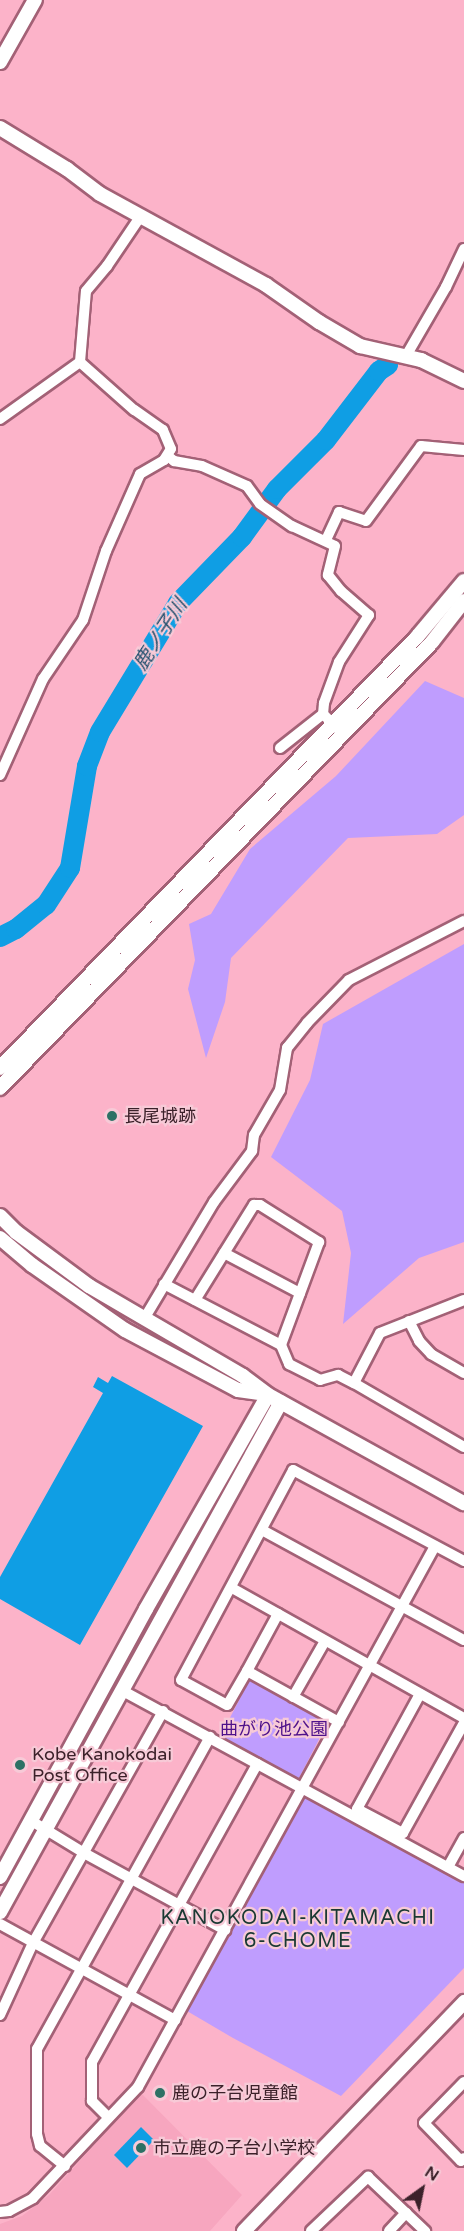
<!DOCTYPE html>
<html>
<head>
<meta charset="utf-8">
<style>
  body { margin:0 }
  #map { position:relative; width:464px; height:2231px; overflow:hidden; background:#fcb3c9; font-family:"Varela Round","Noto Sans JP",sans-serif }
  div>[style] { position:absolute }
  .built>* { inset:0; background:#f7a6bf }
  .green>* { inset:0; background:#bf9dfe }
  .water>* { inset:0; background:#0f9ee4 }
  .river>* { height:20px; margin:-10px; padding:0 10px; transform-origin:10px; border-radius:10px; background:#0f9ee4 }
  .roads { filter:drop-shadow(2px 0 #a36176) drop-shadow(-2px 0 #a36176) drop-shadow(0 2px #a36176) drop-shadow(0 -2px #a36176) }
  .minor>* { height:10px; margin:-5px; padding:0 5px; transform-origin:5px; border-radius:5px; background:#fff }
  .tertiary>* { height:14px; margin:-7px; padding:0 7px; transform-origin:7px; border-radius:7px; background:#fff }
  .dots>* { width:16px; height:16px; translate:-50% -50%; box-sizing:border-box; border:3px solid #f7cad7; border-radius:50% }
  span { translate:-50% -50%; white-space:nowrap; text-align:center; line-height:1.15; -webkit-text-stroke:4.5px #f7cad7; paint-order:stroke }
  .poi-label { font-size:18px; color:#3c212a }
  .left { translate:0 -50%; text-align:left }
  .park-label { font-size:18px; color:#4e118b }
  .water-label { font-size:20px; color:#204f6d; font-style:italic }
  .neighbourhood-label { font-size:20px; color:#193933; letter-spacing:1.5px }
  .north { position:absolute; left:392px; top:2159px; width:60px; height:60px; -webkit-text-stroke:4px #f7cad7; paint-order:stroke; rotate:33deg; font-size:16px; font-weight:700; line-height:24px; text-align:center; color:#3c212a }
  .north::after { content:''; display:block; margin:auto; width:21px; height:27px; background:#3c212a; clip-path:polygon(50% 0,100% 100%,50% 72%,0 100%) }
</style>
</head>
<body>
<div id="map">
  <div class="built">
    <i style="clip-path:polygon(141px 2093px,242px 2195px,210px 2231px,0 2231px,0 2224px,22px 2216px,49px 2195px)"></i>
  </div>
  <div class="green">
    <i style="clip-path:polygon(425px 681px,464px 698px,464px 815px,437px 834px,348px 838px,231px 958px,225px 1002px,206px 1058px,188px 989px,195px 960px,189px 924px,211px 914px,250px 849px,336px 776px)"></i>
    <i style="clip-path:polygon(464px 944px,464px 1242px,419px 1258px,343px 1324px,351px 1253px,342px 1211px,271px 1157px,310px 1080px,323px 1024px)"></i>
    <i style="clip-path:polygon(250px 1679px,329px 1720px,298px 1780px,219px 1739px)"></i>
    <i style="clip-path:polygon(303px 1796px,464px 1883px,464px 1968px,341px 2096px,233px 2038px,187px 2011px)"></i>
  </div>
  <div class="water">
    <i style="clip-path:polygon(112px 1376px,203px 1426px,80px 1645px,0 1599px,0 1577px,103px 1393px,93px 1387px,98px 1377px,108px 1383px)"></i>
    <i style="clip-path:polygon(141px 2127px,154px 2140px,127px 2168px,114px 2155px)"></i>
  </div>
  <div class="river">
    <i style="left:0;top:937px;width:18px;rotate:-27deg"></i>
    <i style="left:16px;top:929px;width:38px;rotate:-39deg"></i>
    <i style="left:46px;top:905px;width:44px;rotate:-57deg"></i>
    <i style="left:70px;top:868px;width:103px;rotate:-80.5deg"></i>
    <i style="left:87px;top:766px;width:36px;rotate:-69deg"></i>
    <i style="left:100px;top:732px;width:151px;rotate:-58.8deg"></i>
    <i style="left:178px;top:603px;width:92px;rotate:-45.9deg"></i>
    <i style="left:242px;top:537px;width:59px;rotate:-53.9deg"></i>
    <i style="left:277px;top:489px;width:69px;rotate:-45deg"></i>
    <i style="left:326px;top:440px;width:87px;rotate:-52.5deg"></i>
    <i style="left:379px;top:371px;width:11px;rotate:-34deg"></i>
  </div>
  <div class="roads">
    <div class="minor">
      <i style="left:406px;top:356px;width:80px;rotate:-59.9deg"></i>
      <i style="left:446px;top:287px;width:42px;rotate:-64.7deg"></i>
      <i style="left:0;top:419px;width:98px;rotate:-35.5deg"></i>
      <i style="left:80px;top:362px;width:71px;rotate:-85.2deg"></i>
      <i style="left:86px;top:291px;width:33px;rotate:-50deg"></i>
      <i style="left:107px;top:266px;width:59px;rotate:-56deg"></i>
      <i style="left:168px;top:456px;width:8px;rotate:40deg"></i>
      <i style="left:174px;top:461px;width:28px;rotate:10deg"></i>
      <i style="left:202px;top:466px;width:49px;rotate:24deg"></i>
      <i style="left:247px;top:486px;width:22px;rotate:54deg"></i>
      <i style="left:260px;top:504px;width:39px;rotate:35deg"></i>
      <i style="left:292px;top:526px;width:47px;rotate:24.9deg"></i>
      <i style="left:335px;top:546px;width:30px;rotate:104deg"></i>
      <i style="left:328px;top:575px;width:21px;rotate:51deg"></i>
      <i style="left:341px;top:591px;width:37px;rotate:41deg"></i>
      <i style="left:369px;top:615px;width:56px;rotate:122.6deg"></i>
      <i style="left:339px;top:662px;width:44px;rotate:110.1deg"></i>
      <i style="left:324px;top:703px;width:11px;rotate:95deg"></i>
      <i style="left:323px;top:714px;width:27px;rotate:45deg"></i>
      <i style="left:326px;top:540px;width:31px;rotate:-65deg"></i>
      <i style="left:339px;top:512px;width:28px;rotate:18deg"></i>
      <i style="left:366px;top:521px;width:93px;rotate:-53.7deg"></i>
      <i style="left:421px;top:446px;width:43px;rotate:5.3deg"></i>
      <i style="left:280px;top:748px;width:55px;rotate:-38.3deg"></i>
      <i style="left:0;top:775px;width:105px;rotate:-65.9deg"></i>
      <i style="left:43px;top:679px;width:71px;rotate:-55.9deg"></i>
      <i style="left:83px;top:620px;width:73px;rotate:-71.6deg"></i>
      <i style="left:106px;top:551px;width:84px;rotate:-66.2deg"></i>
      <i style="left:140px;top:474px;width:28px;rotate:-30deg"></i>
      <i style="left:164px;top:460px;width:13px;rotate:-58deg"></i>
      <i style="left:171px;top:449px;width:21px;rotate:-113deg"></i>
      <i style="left:163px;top:430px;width:35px;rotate:-145deg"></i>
      <i style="left:134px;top:410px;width:72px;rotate:-138.4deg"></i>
      <i style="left:224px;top:1253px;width:86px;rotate:27.8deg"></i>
      <i style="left:164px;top:1284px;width:132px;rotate:27.5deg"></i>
      <i style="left:281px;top:1345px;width:21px;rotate:67deg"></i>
      <i style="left:289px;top:1364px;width:35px;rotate:27deg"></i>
      <i style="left:320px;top:1380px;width:19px;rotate:-16deg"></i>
      <i style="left:338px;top:1375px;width:18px;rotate:27deg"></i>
      <i style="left:195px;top:1300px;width:112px;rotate:-58.2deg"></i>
      <i style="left:254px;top:1205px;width:6px"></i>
      <i style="left:260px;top:1205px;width:70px;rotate:32.1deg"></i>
      <i style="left:319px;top:1242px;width:110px;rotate:110.3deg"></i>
      <i style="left:464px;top:1300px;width:90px;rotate:158.6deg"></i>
      <i style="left:380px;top:1333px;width:56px;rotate:117.5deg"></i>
      <i style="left:354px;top:1383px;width:127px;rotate:30.2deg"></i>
      <i style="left:144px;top:1319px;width:136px;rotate:-59.1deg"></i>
      <i style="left:214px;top:1202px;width:64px;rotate:-53.3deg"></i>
      <i style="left:252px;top:1151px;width:16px;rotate:-83deg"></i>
      <i style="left:254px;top:1135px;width:52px;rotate:-60deg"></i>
      <i style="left:280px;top:1090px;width:43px;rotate:-80.5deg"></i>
      <i style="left:287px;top:1048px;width:32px;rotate:-51deg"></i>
      <i style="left:307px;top:1023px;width:60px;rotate:-45.7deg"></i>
      <i style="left:349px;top:980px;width:129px;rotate:-27.2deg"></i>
      <i style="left:409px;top:1321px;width:22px;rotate:63deg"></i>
      <i style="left:419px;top:1341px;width:18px;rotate:47deg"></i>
      <i style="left:431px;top:1354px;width:38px;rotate:30deg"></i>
      <i style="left:262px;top:1530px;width:230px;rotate:28.6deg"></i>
      <i style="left:232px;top:1588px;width:266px;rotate:29.3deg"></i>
      <i style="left:247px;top:1671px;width:65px;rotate:-61.5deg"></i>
      <i style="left:123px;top:1691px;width:388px;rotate:28.5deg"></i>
      <i style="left:420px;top:1694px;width:131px;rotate:118.7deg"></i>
      <i style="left:357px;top:1809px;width:52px;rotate:27.6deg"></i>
      <i style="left:403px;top:1833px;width:126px;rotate:-61deg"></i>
      <i style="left:293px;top:1697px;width:64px;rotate:-60.3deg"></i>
      <i style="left:339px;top:1722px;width:105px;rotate:-151deg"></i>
      <i style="left:247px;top:1671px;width:39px;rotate:120deg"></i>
      <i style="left:227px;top:1705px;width:52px;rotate:-151.5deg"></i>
      <i style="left:181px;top:1680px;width:238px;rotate:-61.9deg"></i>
      <i style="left:293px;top:1470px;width:194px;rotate:28deg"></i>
      <i style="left:30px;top:1820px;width:63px;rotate:31.4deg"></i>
      <i style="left:84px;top:1853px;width:161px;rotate:28.6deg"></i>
      <i style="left:448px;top:1867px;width:33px;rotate:-61deg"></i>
      <i style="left:0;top:1924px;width:200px;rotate:28.7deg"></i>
      <i style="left:0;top:2015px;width:79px;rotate:-65.4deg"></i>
      <i style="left:33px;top:1943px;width:266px;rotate:-60.7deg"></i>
      <i style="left:464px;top:2082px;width:57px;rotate:134.3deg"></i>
      <i style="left:424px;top:2123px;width:53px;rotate:45.8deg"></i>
      <i style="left:461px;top:2161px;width:4px;rotate:-45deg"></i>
      <i style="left:108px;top:2117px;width:23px;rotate:-135deg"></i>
      <i style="left:92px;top:2101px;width:39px;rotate:-90deg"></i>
      <i style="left:92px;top:2062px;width:341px;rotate:-61deg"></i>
      <i style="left:65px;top:2166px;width:32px;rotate:-141deg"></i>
      <i style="left:40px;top:2146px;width:12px;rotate:-104deg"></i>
      <i style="left:37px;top:2134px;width:85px;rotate:-90deg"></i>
      <i style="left:37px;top:2049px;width:357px;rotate:-61deg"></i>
      <i style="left:0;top:2212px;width:9px;rotate:-6deg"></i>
      <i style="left:9px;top:2211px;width:27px;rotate:-28deg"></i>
      <i style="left:33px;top:2198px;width:153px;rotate:-46.6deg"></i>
      <i style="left:138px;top:2087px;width:617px;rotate:-61.23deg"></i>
      <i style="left:311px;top:2231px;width:79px;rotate:-43.5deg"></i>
      <i style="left:368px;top:2177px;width:79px;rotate:43.5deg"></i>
      <i style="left:389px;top:2231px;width:25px;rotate:-47deg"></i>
    </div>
    <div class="tertiary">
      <i style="left:0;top:62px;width:71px;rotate:-60.6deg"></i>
      <i style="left:0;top:128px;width:79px;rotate:31.5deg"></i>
      <i style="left:67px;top:169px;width:41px;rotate:37.1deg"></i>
      <i style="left:100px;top:194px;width:189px;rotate:28.7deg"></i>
      <i style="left:266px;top:285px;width:65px;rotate:34.9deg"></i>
      <i style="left:319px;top:322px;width:48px;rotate:30.3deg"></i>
      <i style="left:360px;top:346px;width:63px;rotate:12.9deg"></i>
      <i style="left:421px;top:360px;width:48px;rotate:26deg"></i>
      <i style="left:0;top:1068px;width:600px;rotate:-45.95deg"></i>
      <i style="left:417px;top:637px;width:73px;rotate:-50deg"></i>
      <i style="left:0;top:1088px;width:621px;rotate:-45.91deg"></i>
      <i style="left:432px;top:642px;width:52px;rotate:-52deg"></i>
      <i style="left:0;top:1216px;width:23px;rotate:45deg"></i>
      <i style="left:16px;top:1232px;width:91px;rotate:36.5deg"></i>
      <i style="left:89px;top:1286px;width:178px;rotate:30.3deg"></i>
      <i style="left:243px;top:1376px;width:31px;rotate:37deg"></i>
      <i style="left:268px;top:1395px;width:224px;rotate:28.9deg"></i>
      <i style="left:0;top:1238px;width:42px;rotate:40.2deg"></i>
      <i style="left:32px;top:1265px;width:113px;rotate:35deg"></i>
      <i style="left:125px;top:1330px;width:128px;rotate:28deg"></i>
      <i style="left:238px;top:1390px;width:27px;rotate:8deg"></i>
      <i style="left:0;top:1877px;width:305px;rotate:-61.4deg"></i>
      <i style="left:146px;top:1609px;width:246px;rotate:-60.3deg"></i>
      <i style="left:0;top:1912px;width:582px;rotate:-61.15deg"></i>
      <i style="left:244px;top:2231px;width:318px;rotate:-46.1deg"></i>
    </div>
  </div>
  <div class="dots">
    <i style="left:112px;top:1116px;background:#2c7165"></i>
    <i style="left:20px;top:1765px;background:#2c7165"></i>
    <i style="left:160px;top:2093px;background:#2c7165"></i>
    <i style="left:141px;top:2148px;background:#2c7165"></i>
  </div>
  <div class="poi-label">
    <span class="left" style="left:124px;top:1116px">長尾城跡</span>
    <span class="left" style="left:32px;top:1765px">Kobe Kanokodai<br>Post Office</span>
    <span class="left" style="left:172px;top:2093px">鹿の子台児童館</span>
    <span class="left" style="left:153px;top:2148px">市立鹿の子台小学校</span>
  </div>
  <div class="park-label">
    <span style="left:274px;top:1729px">曲がり池公園</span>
  </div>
  <div class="water-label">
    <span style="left:161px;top:635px;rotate:-57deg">鹿ノ子川</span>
  </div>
  <div class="neighbourhood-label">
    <span style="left:298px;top:1930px">KANOKODAI-KITAMACHI<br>6-CHOME</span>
  </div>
  <div class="north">N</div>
</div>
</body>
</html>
